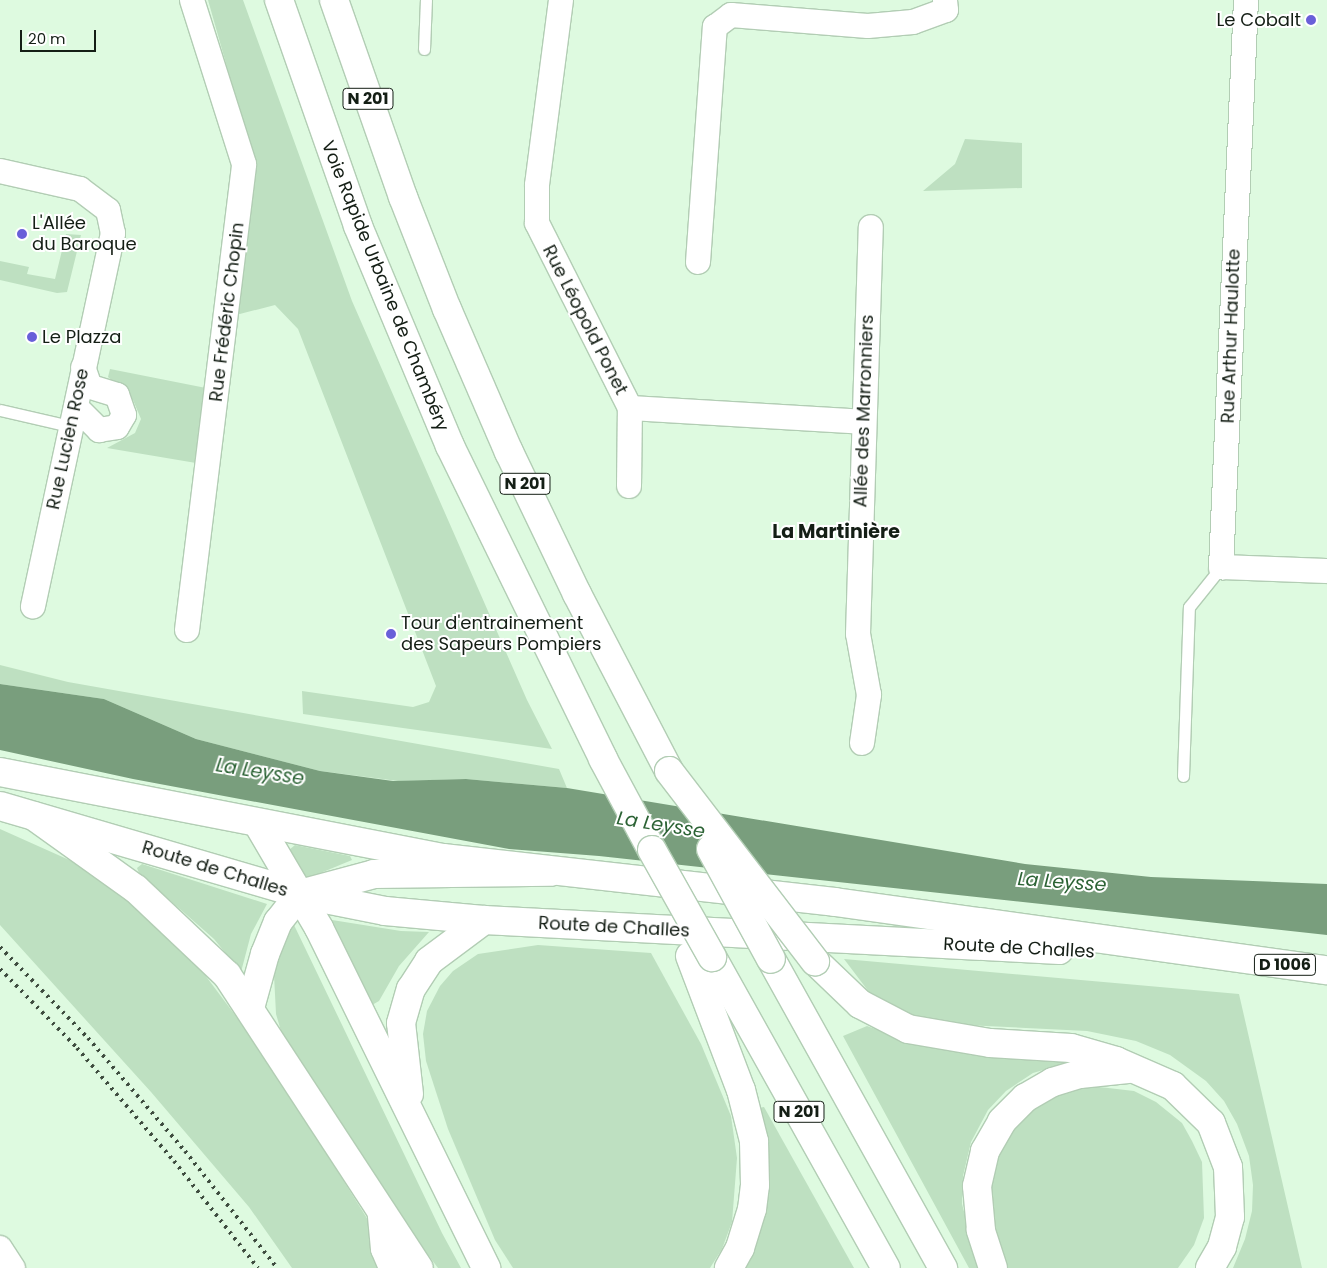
<!DOCTYPE html>
<html>
<head>
<meta charset="utf-8">
<style>
  body { margin:0 }
  #map { position:relative; width:1327px; height:1268px; overflow:hidden; background:#defae0; font-family:Poppins,sans-serif }
  div>[style] { position:absolute }
  .green>* { inset:0; background:#bee0c1 }
  .water>* { inset:0; background:#799e7d }
  .roads { filter:drop-shadow(1px 0 #b2cdb4) drop-shadow(-1px 0 #b2cdb4) drop-shadow(0 1px #b2cdb4) drop-shadow(0 -1px #b2cdb4) }
  .service>* { height:11px; margin:-5.5px; padding:0 5.5px; transform-origin:5.5px; border-radius:5.5px; background:#fff }
  .minor>* { height:24px; margin:-12px; padding:0 12px; transform-origin:12px; border-radius:12px; background:#fff }
  .primary>* { height:28px; margin:-14px; padding:0 14px; transform-origin:14px; border-radius:14px; background:#fff }
  .trunk>* { height:28px; margin:-14px; padding:0 14px; transform-origin:14px; border-radius:14px; background:#fff }
  .rail>* { height:4px; margin-top:-2px; transform-origin:0; background:repeating-linear-gradient(90deg,#3e4c3f 0 2.5px,transparent 0 7.5px) }
  .bridges { filter:drop-shadow(1px 0 #b2cdb4) drop-shadow(-1px 0 #b2cdb4) drop-shadow(0 1px #b2cdb4) drop-shadow(0 -1px #b2cdb4) }
  .trunk-bridge>* { height:28px; margin:-14px; padding:0 14px; transform-origin:14px; border-radius:14px; background:#fff }
  .dots>* { width:14px; height:14px; translate:-50% -50%; box-sizing:border-box; border:2px solid #fff; border-radius:50% }
  span { translate:-50% -50%; white-space:nowrap; text-align:center; line-height:1.15; -webkit-text-stroke:4px #fff; paint-order:stroke }
  .shield-label span { padding:1px 4px; background:#fff; border:1px solid; border-radius:4px; -webkit-text-stroke-width:0 }
  .shield-label { font-size:16px; color:#141e15; font-weight:700 }
  .poi-label { font-size:18px; color:#141e15 }
  .right { translate:-100% -50%; text-align:right }
  .left { translate:0 -50%; text-align:left }
  .street-label { font-size:18px; color:#141e15 }
  .neighbourhood-label { font-size:19px; color:#141e15; font-weight:700 }
  .water-label { font-size:19px; color:#2c6335; font-style:italic }
  .scale { position:absolute; left:20px; top:30px; width:76px; height:22px; box-sizing:border-box; border:2px solid #141e15; border-top:0; padding-left:6px; font-size:15px; line-height:18px; white-space:nowrap; color:#141e15; -webkit-text-stroke:4px #fff; paint-order:stroke }
</style>
</head>
<body>
<div id="map">
  <div class="green">
    <i style="clip-path:polygon(208px 0,243px 0,352px 301px,527px 700px,552px 749px,303px 714px,302px 691px,413px 707px,429px 702px,436px 686px,298px 329px,275px 305px,236px 315px,255px 166px)"></i>
    <i style="clip-path:polygon(965px 139px,1022px 143px,1022px 188px,923px 191px,955px 164px)"></i>
    <i style="clip-path:polygon(66px 234px,81px 235px,67px 292px,57px 293px,0 280px,0 261px,29px 267px,27px 274px,55px 279px)"></i>
    <i style="clip-path:polygon(110px 369px,206px 388px,196px 463px,107px 448px,135px 433px,141px 419px,133px 400px,108px 377px)"></i>
    <i style="clip-path:polygon(0 665px,68px 682px,559px 769px,567px 788px,466px 779px,398px 781px,320px 771px,196px 739px,104px 699px,0 684px)"></i>
    <i style="clip-path:polygon(0 829px,76px 863px,127px 899px,205px 975px,265px 1055px,398px 1268px,292px 1268px,249px 1207px,151px 1092px,0 925px)"></i>
    <i style="clip-path:polygon(295px 845px,350px 856px,352px 860px,306px 879px,289px 850px)"></i>
    <i style="clip-path:polygon(142px 864px,267px 904px,251px 934px,241px 972px,214px 939px,139px 873px,137px 868px)"></i>
    <i style="clip-path:polygon(332px 920px,401px 931px,429px 932px,399px 966px,379px 1001px,372px 1005px)"></i>
    <i style="clip-path:polygon(294px 925px,442px 1233px,461px 1268px,438px 1268px,398px 1215px,281px 1031px,276px 1014px,274px 975px,285px 935px)"></i>
    <i style="clip-path:polygon(538px 945px,651px 953px,701px 1044px,731px 1116px,737px 1158px,732px 1222px,722px 1249px,710px 1268px,513px 1268px,495px 1240px,448px 1129px,426px 1061px,423px 1034px,427px 1011px,440px 986px,453px 971px,478px 954px)"></i>
    <i style="clip-path:polygon(844px 959px,1239px 994px,1302px 1268px,1233px 1268px,1245px 1239px,1252px 1211px,1253px 1185px,1249px 1156px,1237px 1124px,1224px 1101px,1206px 1081px,1170px 1055px,1136px 1041px,1087px 1031px,965px 1025px,912px 1015px,869px 992px)"></i>
    <i style="clip-path:polygon(867px 1026px,895px 1036px,1084px 1058px,1033px 1073px,1006px 1091px,988px 1110px,971px 1142px,963px 1176px,962px 1204px,979px 1268px,969px 1268px,843px 1036px)"></i>
    <i style="clip-path:polygon(1091px 1086px,1134px 1091px,1156px 1102px,1182px 1123px,1192px 1141px,1202px 1162px,1204px 1218px,1194px 1245px,1178px 1268px,1007px 1268px,999px 1250px,990px 1211px,991px 1171px,996px 1155px,1014px 1127px,1039px 1103px,1070px 1089px)"></i>
    <i style="clip-path:polygon(764px 1107px,854px 1268px,741px 1268px,758px 1108px)"></i>
  </div>
  <div class="water">
    <i style="clip-path:polygon(0 684px,104px 699px,196px 739px,320px 771px,393px 781px,466px 779px,567px 788px,1025px 864px,1151px 877px,1327px 884px,1327px 935px,599px 856px,509px 849px,133px 779px,0 750px)"></i>
  </div>
  <div class="roads">
    <div class="service">
      <i style="left:424px;top:49px;width:49px;rotate:-87.7deg"></i>
      <i style="left:0;top:410px;width:72px;rotate:12.9deg"></i>
      <i style="left:1183px;top:776px;width:169px;rotate:-88deg"></i>
      <i style="left:1189px;top:607px;width:51px;rotate:-51.3deg"></i>
    </div>
    <div class="minor">
      <i style="left:561px;top:0;width:187px;rotate:97.4deg"></i>
      <i style="left:537px;top:185px;width:38px;rotate:90deg"></i>
      <i style="left:537px;top:223px;width:207px;rotate:63.3deg"></i>
      <i style="left:630px;top:408px;width:233px;rotate:3.4deg"></i>
      <i style="left:1246px;top:0;width:568px;rotate:92.52deg"></i>
      <i style="left:1221px;top:567px;width:106px;rotate:2.2deg"></i>
      <i style="left:0;top:171px;width:82px;rotate:12.7deg"></i>
      <i style="left:80px;top:189px;width:35px;rotate:37deg"></i>
      <i style="left:108px;top:210px;width:24px;rotate:78deg"></i>
      <i style="left:113px;top:233px;width:382px;rotate:102.1deg"></i>
      <i style="left:698px;top:262px;width:236px;rotate:-85.9deg"></i>
      <i style="left:715px;top:27px;width:20px;rotate:-37deg"></i>
      <i style="left:731px;top:15px;width:137px;rotate:4.6deg"></i>
      <i style="left:868px;top:26px;width:45px;rotate:-5.1deg"></i>
      <i style="left:913px;top:22px;width:35px;rotate:-20deg"></i>
      <i style="left:946px;top:10px;width:10px;rotate:-96deg"></i>
      <i style="left:76px;top:407px;width:33px;rotate:45deg"></i>
      <i style="left:99px;top:430px;width:18px;rotate:-9deg"></i>
      <i style="left:117px;top:427px;width:14px;rotate:-60deg"></i>
      <i style="left:124px;top:415px;width:21px;rotate:-109deg"></i>
      <i style="left:117px;top:395px;width:28px;rotate:-163deg"></i>
      <i style="left:90px;top:387px;width:21px;rotate:-109deg"></i>
      <i style="left:629px;top:486px;width:78px;rotate:-89.3deg"></i>
      <i style="left:187px;top:630px;width:469px;rotate:-83deg"></i>
      <i style="left:244px;top:164px;width:172px;rotate:-107.6deg"></i>
      <i style="left:862px;top:743px;width:49px;rotate:-81.7deg"></i>
      <i style="left:869px;top:695px;width:62px;rotate:-100.2deg"></i>
      <i style="left:858px;top:634px;width:407px;rotate:-88.2deg"></i>
      <i style="left:379px;top:1206px;width:43px;rotate:84.7deg"></i>
      <i style="left:383px;top:1249px;width:21px;rotate:67deg"></i>
      <i style="left:0;top:1248px;width:24px;rotate:57deg"></i>
    </div>
    <div class="primary">
      <i style="left:0;top:772px;width:451px;rotate:11deg"></i>
      <i style="left:443px;top:858px;width:394px;rotate:6.4deg"></i>
      <i style="left:835px;top:902px;width:497px;rotate:7.9deg"></i>
      <i style="left:0;top:806px;width:313px;rotate:16.3deg"></i>
      <i style="left:300px;top:894px;width:87px;rotate:11.3deg"></i>
      <i style="left:385px;top:911px;width:99px;rotate:5.2deg"></i>
      <i style="left:484px;top:920px;width:576px;rotate:2.99deg"></i>
    </div>
    <div class="trunk">
      <i style="left:279px;top:0;width:239px;rotate:70.7deg"></i>
      <i style="left:358px;top:226px;width:238px;rotate:67.3deg"></i>
      <i style="left:450px;top:446px;width:348px;rotate:63.9deg"></i>
      <i style="left:603px;top:759px;width:103px;rotate:61.7deg"></i>
      <i style="left:334px;top:0;width:209px;rotate:70.7deg"></i>
      <i style="left:403px;top:197px;width:120px;rotate:68.6deg"></i>
      <i style="left:447px;top:309px;width:156px;rotate:66.6deg"></i>
      <i style="left:509px;top:452px;width:157px;rotate:64.4deg"></i>
      <i style="left:577px;top:594px;width:199px;rotate:62.5deg"></i>
      <i style="left:34px;top:816px;width:125px;rotate:35.6deg"></i>
      <i style="left:136px;top:889px;width:125px;rotate:43.4deg"></i>
      <i style="left:227px;top:975px;width:350px;rotate:56.8deg"></i>
      <i style="left:258px;top:824px;width:121px;rotate:59.6deg"></i>
      <i style="left:319px;top:928px;width:379px;rotate:63.8deg"></i>
      <i style="left:690px;top:956px;width:143px;rotate:69.2deg"></i>
      <i style="left:741px;top:1090px;width:53px;rotate:75.7deg"></i>
      <i style="left:754px;top:1141px;width:44px;rotate:88.7deg"></i>
      <i style="left:755px;top:1185px;width:24px;rotate:97deg"></i>
      <i style="left:752px;top:1209px;width:41px;rotate:107.1deg"></i>
      <i style="left:740px;top:1248px;width:23px;rotate:119deg"></i>
      <i style="left:712px;top:957px;width:356px;rotate:60.8deg"></i>
      <i style="left:771px;top:959px;width:354px;rotate:60.9deg"></i>
      <i style="left:815px;top:961px;width:62px;rotate:43.7deg"></i>
      <i style="left:860px;top:1004px;width:54px;rotate:27.5deg"></i>
      <i style="left:908px;top:1029px;width:83px;rotate:9.7deg"></i>
      <i style="left:990px;top:1043px;width:81px;rotate:3.5deg"></i>
      <i style="left:1071px;top:1048px;width:47px;rotate:16.1deg"></i>
      <i style="left:1116px;top:1061px;width:62px;rotate:23.7deg"></i>
      <i style="left:1173px;top:1086px;width:53px;rotate:44.2deg"></i>
      <i style="left:1211px;top:1123px;width:47px;rotate:68.9deg"></i>
      <i style="left:1228px;top:1167px;width:50px;rotate:87.7deg"></i>
      <i style="left:1230px;top:1217px;width:31px;rotate:105deg"></i>
      <i style="left:1222px;top:1247px;width:24px;rotate:120deg"></i>
      <i style="left:250px;top:1008px;width:56px;rotate:-74.5deg"></i>
      <i style="left:265px;top:954px;width:35px;rotate:-68deg"></i>
      <i style="left:278px;top:922px;width:36px;rotate:-52deg"></i>
      <i style="left:300px;top:894px;width:77px;rotate:-15.1deg"></i>
      <i style="left:374px;top:874px;width:176px;rotate:-0.7deg"></i>
      <i style="left:409px;top:1094px;width:71px;rotate:-96.4deg"></i>
      <i style="left:401px;top:1023px;width:35px;rotate:-74deg"></i>
      <i style="left:411px;top:989px;width:33px;rotate:-57deg"></i>
      <i style="left:429px;top:961px;width:69px;rotate:-36.7deg"></i>
      <i style="left:993px;top:1268px;width:40px;rotate:-108deg"></i>
      <i style="left:981px;top:1230px;width:44px;rotate:-95.2deg"></i>
      <i style="left:977px;top:1186px;width:36px;rotate:-77deg"></i>
      <i style="left:985px;top:1151px;width:34px;rotate:-60deg"></i>
      <i style="left:1002px;top:1121px;width:33px;rotate:-45deg"></i>
      <i style="left:1025px;top:1098px;width:32px;rotate:-30deg"></i>
      <i style="left:1053px;top:1082px;width:28px;rotate:-17deg"></i>
      <i style="left:1080px;top:1074px;width:48px;rotate:-5.9deg"></i>
    </div>
  </div>
  <div class="rail">
    <i style="left:0;top:947px;width:127px;rotate:46deg"></i>
    <i style="left:88px;top:1038px;width:149px;rotate:49.4deg"></i>
    <i style="left:185px;top:1151px;width:149px;rotate:51.8deg"></i>
    <i style="left:0;top:969px;width:110px;rotate:45.7deg"></i>
    <i style="left:77px;top:1048px;width:149px;rotate:49.4deg"></i>
    <i style="left:174px;top:1161px;width:136px;rotate:51.9deg"></i>
  </div>
  <div class="bridges">
    <div class="trunk-bridge">
      <i style="left:669px;top:771px;width:240px;rotate:52.5deg"></i>
      <i style="left:711px;top:849px;width:125px;rotate:61.4deg"></i>
      <i style="left:652px;top:850px;width:123px;rotate:60.7deg"></i>
    </div>
  </div>
  <div class="dots">
    <i style="left:1311px;top:20px;background:#695fd9"></i>
    <i style="left:22px;top:234px;background:#695fd9"></i>
    <i style="left:32px;top:337px;background:#695fd9"></i>
    <i style="left:391px;top:634px;background:#695fd9"></i>
  </div>
  <div class="shield-label">
    <span style="left:368px;top:99px">N 201</span>
    <span style="left:525px;top:484px">N 201</span>
    <span style="left:1285px;top:965px">D 1006</span>
    <span style="left:799px;top:1112px">N 201</span>
  </div>
  <div class="poi-label">
    <span class="right" style="left:1301px;top:20px">Le Cobalt</span>
    <span class="left" style="left:32px;top:234px">L'Allée<br>du Baroque</span>
    <span class="left" style="left:42px;top:337px">Le Plazza</span>
    <span class="left" style="left:401px;top:634px">Tour d'entrainement<br>des Sapeurs Pompiers</span>
  </div>
  <div class="street-label">
    <span style="left:385px;top:286px;rotate:68deg">Voie Rapide Urbaine de Chambéry</span>
    <span style="left:227px;top:312px;rotate:-83deg">Rue Frédéric Chopin</span>
    <span style="left:585px;top:320px;rotate:63deg">Rue Léopold Ponet</span>
    <span style="left:1231px;top:336px;rotate:-88deg">Rue Arthur Haulotte</span>
    <span style="left:864px;top:411px;rotate:-88deg">Allée des Marronniers</span>
    <span style="left:68px;top:439px;rotate:-78deg">Rue Lucien Rose</span>
    <span style="left:215px;top:869px;rotate:17deg">Route de Challes</span>
    <span style="left:614px;top:927px;rotate:3deg">Route de Challes</span>
    <span style="left:1019px;top:948px;rotate:3deg">Route de Challes</span>
  </div>
  <div class="neighbourhood-label">
    <span style="left:836px;top:532px">La Martinière</span>
  </div>
  <div class="water-label">
    <span style="left:260px;top:772px;rotate:9deg">La Leysse</span>
    <span style="left:661px;top:825px;rotate:9deg">La Leysse</span>
    <span style="left:1062px;top:882px;rotate:4deg">La Leysse</span>
  </div>
  <div class="scale">20 m</div>
</div>
</body>
</html>
